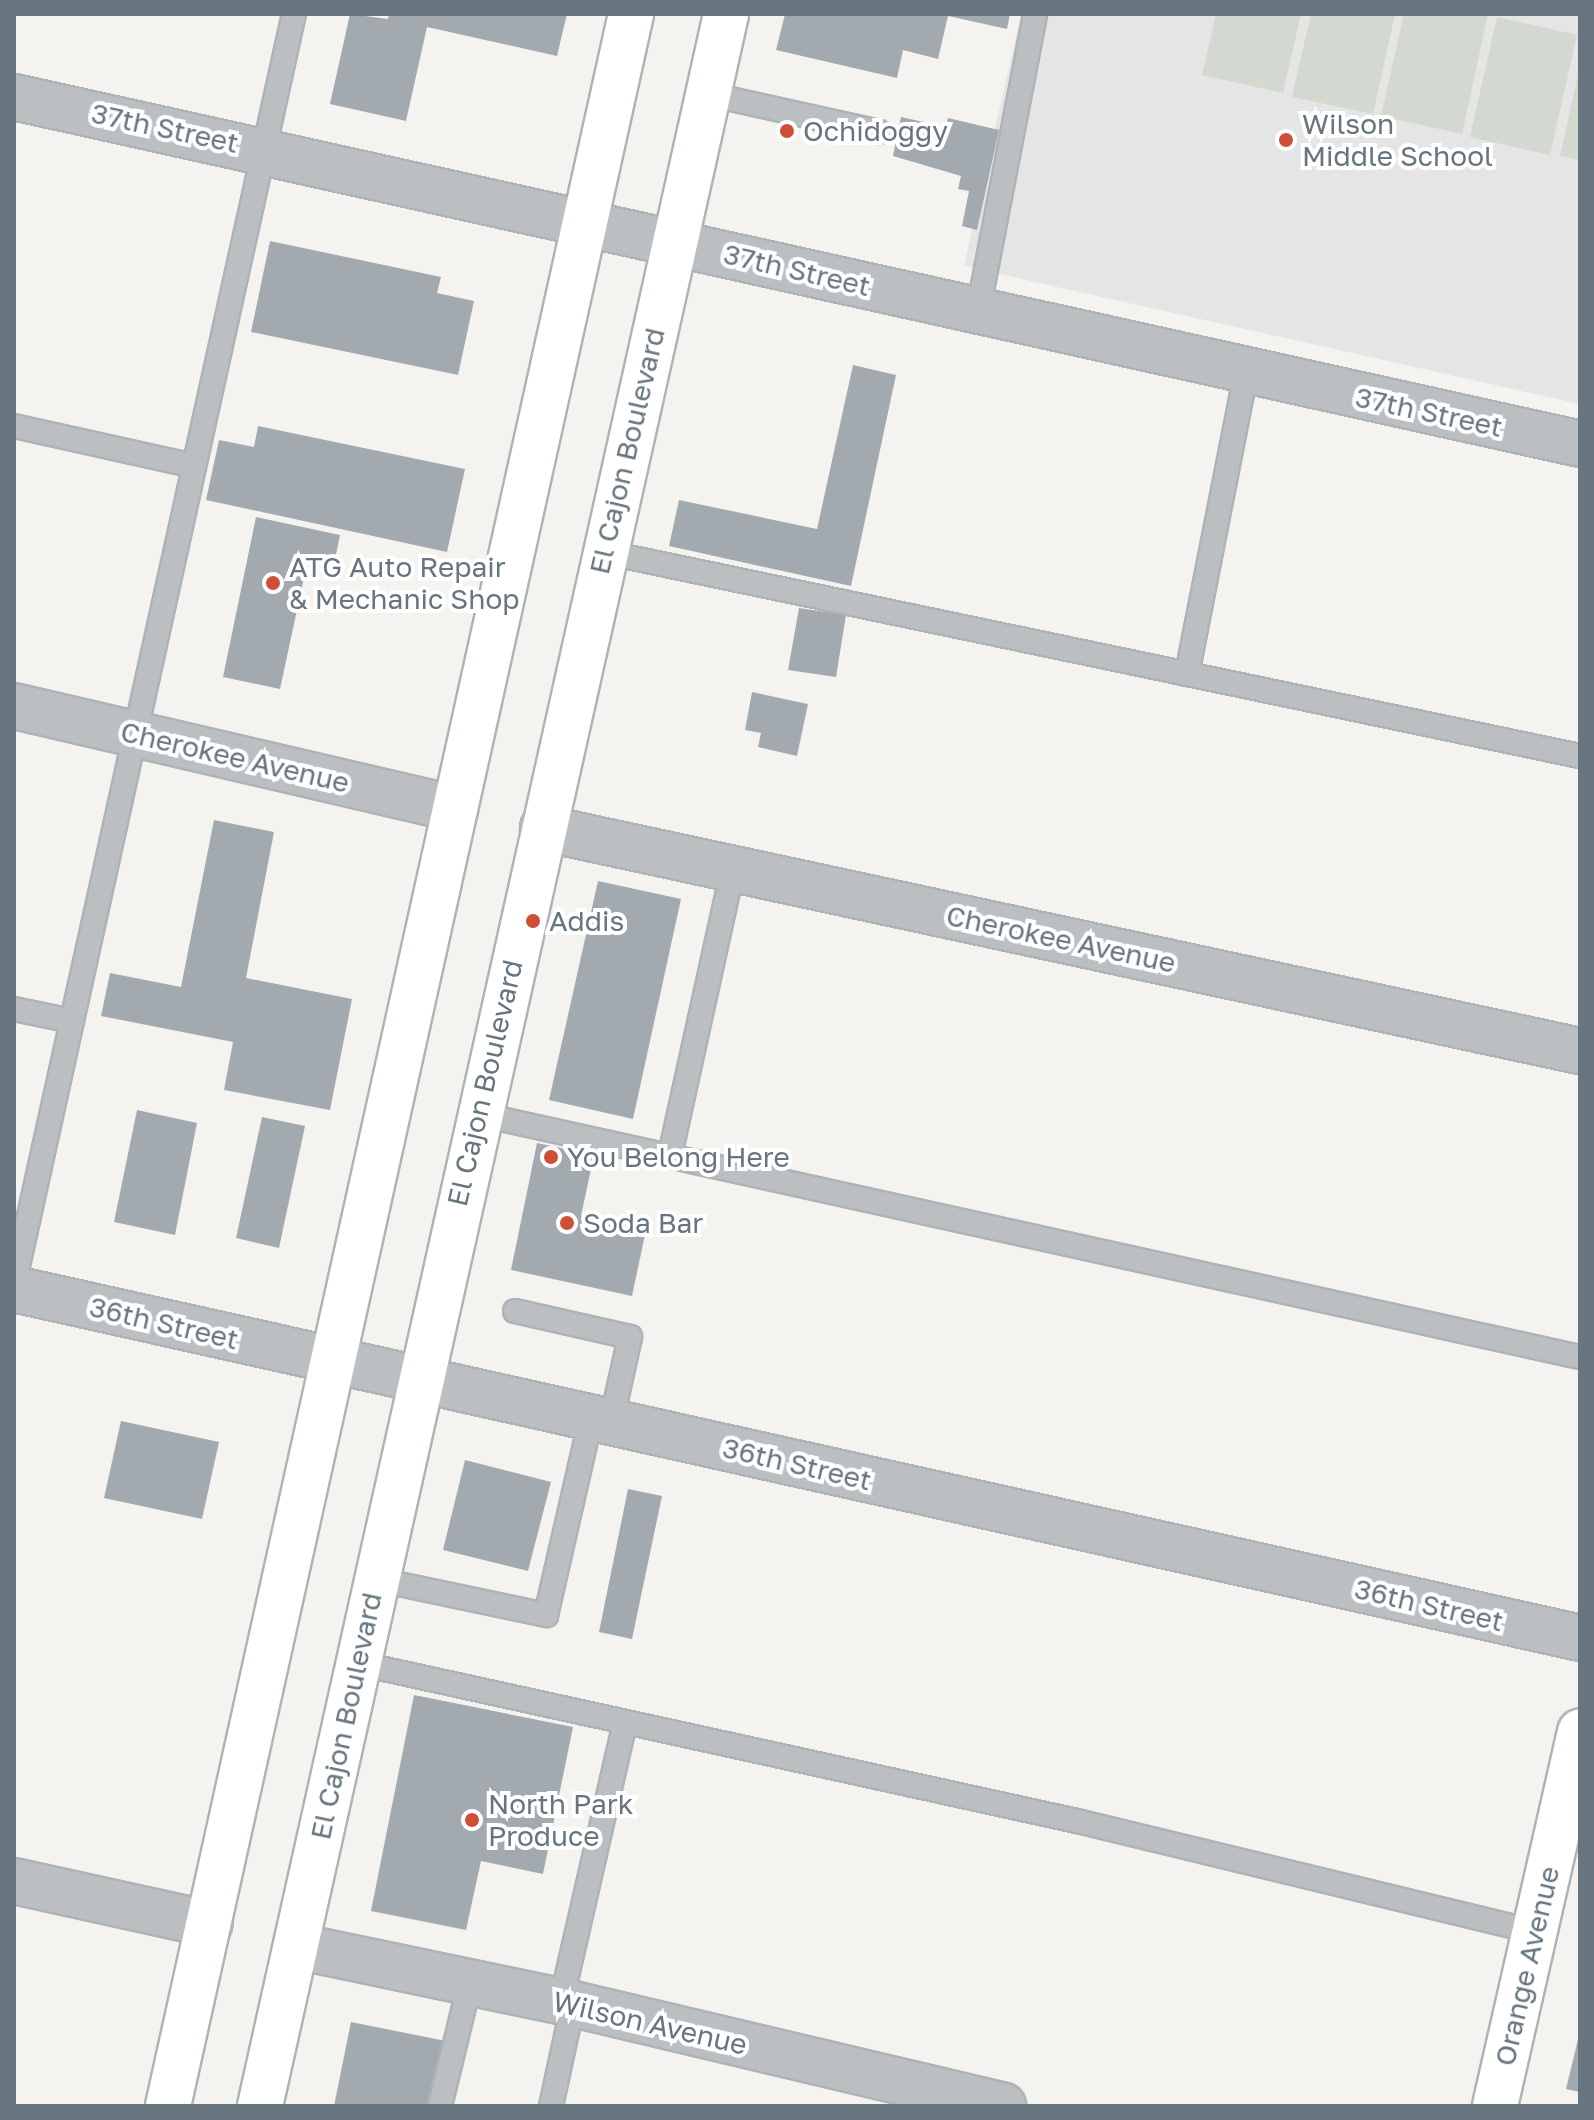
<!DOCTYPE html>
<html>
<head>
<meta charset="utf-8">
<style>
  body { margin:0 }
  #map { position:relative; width:1594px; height:2120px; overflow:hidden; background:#f4f3f0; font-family:"Golos Text",sans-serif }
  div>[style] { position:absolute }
  .built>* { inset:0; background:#e4e5e4 }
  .green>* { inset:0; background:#d3d8d0 }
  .building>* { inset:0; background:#a3aaaf }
  .roads { filter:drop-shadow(2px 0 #aeb3b6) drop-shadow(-2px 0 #aeb3b6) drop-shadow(0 2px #aeb3b6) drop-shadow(0 -2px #aeb3b6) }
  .lane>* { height:22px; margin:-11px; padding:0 11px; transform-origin:11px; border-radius:11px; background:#bbbfc2 }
  .street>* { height:44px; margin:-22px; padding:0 22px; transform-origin:22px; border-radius:22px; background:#bbbfc2 }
  .secondary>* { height:44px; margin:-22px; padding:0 22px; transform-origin:22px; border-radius:22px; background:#fff }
  .primary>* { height:44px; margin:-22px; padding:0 22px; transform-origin:22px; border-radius:22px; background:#fff }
  .dots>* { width:22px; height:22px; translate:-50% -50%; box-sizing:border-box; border:4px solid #fff; border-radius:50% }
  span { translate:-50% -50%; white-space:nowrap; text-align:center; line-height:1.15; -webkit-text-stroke:8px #fff; paint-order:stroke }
  .poi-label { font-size:28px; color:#66757e }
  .left { translate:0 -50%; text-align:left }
  .street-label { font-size:28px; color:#66757e }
  .frame { position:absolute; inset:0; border:16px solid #66757e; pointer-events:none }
</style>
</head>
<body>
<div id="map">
  <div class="built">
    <i style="clip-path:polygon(1021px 14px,1580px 14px,1580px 404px,964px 266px)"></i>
  </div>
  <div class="green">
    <i style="clip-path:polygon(1216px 14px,1301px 14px,1283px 93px,1202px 75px)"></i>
    <i style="clip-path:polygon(1311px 14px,1395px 14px,1373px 114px,1292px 97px)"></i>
    <i style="clip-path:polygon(1404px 14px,1488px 14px,1462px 134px,1381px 116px)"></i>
    <i style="clip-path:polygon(1497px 17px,1577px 35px,1550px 155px,1470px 137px)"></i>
    <i style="clip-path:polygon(1580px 66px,1580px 160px,1560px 156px)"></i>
  </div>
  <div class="building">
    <i style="clip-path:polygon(350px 14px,388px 19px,389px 14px,567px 14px,557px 56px,427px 27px,406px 121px,330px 104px)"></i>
    <i style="clip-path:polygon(785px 14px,1010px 14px,1007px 29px,948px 16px,938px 59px,903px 50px,897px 78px,776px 50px)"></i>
    <i style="clip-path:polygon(901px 117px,946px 127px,948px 118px,999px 130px,977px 230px,962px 226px,969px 191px,958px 189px,961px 176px,893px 156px)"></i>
    <i style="clip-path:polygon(270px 241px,441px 277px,437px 293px,474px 301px,458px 375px,251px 332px)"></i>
    <i style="clip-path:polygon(853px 365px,896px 375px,851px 586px,669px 546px,679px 500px,817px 529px)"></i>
    <i style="clip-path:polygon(258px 426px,465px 469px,447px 552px,206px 500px,219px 440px,254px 447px)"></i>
    <i style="clip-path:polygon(256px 517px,340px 535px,334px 564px,308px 559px,280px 689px,223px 677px)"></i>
    <i style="clip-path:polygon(799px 608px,846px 615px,836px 677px,788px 670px)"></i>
    <i style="clip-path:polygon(752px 692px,808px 704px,797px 756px,758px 747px,761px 733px,745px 730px)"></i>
    <i style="clip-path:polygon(214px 820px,274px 832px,246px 978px,352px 999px,330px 1110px,224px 1090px,233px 1042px,101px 1016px,110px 973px,181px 987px)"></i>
    <i style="clip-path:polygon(598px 881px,681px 899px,633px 1119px,549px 1100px)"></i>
    <i style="clip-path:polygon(137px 1110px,197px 1123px,175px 1235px,114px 1222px)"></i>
    <i style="clip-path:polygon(262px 1117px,305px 1126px,279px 1248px,236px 1238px)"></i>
    <i style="clip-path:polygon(537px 1143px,594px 1155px,581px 1216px,646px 1230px,632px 1296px,511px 1270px)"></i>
    <i style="clip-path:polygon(121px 1421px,219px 1442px,202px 1519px,104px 1498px)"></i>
    <i style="clip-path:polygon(465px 1460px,551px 1482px,528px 1571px,443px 1550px)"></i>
    <i style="clip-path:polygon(628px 1489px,662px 1496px,632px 1639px,599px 1632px)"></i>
    <i style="clip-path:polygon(414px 1695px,573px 1727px,543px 1874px,481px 1861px,466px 1930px,371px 1911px)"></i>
    <i style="clip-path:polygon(351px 2022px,446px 2041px,432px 2106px,334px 2106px)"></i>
    <i style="clip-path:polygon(1580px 2031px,1580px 2092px,1566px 2089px)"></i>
  </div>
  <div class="roads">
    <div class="lane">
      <i style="left:708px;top:94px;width:175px;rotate:12.5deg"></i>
      <i style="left:978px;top:311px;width:302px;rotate:-79.1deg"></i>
      <i style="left:14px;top:426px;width:184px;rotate:12.5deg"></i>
      <i style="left:604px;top:552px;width:997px;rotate:11.81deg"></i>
      <i style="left:1187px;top:674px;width:308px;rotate:-78.9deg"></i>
      <i style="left:14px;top:1009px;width:59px;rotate:11.7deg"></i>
      <i style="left:478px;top:1114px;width:1128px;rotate:12.44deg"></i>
      <i style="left:670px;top:1155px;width:293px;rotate:-77.6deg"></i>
      <i style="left:14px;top:1284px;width:1300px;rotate:-77.57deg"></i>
      <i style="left:515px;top:1311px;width:118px;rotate:12.7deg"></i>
      <i style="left:630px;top:1337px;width:88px;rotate:102.5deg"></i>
      <i style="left:375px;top:1579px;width:175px;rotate:11.9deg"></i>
      <i style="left:546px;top:1615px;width:201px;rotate:-77.1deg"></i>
      <i style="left:357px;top:1663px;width:737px;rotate:12.38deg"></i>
      <i style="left:1077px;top:1821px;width:471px;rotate:13.6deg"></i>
      <i style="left:561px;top:2002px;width:287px;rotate:-77.1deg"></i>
      <i style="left:440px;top:2106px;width:128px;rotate:-76.4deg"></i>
      <i style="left:551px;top:2106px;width:104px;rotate:-77.8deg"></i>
    </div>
    <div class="street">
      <i style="left:14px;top:97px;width:1604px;rotate:12.49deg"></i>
      <i style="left:14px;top:706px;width:453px;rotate:13.1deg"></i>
      <i style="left:543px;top:828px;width:1061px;rotate:12.14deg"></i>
      <i style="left:14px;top:1289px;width:1604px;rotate:12.56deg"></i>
      <i style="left:14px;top:1881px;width:200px;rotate:12.4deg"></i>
      <i style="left:296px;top:1946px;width:283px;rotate:11.8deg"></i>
      <i style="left:573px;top:2004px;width:442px;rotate:13.3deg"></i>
    </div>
    <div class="secondary">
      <i style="left:1495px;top:2106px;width:384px;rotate:-77.2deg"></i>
    </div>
    <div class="primary">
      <i style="left:168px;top:2106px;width:2143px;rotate:-77.52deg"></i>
      <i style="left:260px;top:2106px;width:2143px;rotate:-77.44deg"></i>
    </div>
  </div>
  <div class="dots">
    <i style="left:787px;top:131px;background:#ce4f36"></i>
    <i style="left:1286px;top:140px;background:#ce4f36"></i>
    <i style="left:273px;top:583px;background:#ce4f36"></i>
    <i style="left:533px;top:921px;background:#ce4f36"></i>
    <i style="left:551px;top:1157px;background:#ce4f36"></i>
    <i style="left:567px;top:1223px;background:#ce4f36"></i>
    <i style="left:472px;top:1820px;background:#ce4f36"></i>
  </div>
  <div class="poi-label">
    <span class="left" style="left:1302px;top:140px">Wilson<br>Middle School</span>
    <span class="left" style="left:803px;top:131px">Ochidoggy</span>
    <span class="left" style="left:289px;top:583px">ATG Auto Repair<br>&amp; Mechanic Shop</span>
    <span class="left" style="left:549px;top:921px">Addis</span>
    <span class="left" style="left:567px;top:1157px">You Belong Here</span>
    <span class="left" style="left:583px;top:1223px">Soda Bar</span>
    <span class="left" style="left:488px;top:1820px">North Park<br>Produce</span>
  </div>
  <div class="street-label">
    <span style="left:165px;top:128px;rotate:12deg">37th Street</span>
    <span style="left:797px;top:270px;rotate:13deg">37th Street</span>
    <span style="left:1429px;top:412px;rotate:12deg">37th Street</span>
    <span style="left:627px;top:451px;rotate:-77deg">El Cajon Boulevard</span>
    <span style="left:235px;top:757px;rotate:13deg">Cherokee Avenue</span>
    <span style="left:1061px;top:939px;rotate:12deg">Cherokee Avenue</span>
    <span style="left:485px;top:1083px;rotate:-77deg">El Cajon Boulevard</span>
    <span style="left:164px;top:1323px;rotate:13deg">36th Street</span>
    <span style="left:797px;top:1464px;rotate:13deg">36th Street</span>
    <span style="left:1429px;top:1605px;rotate:13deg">36th Street</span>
    <span style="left:346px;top:1716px;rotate:-78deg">El Cajon Boulevard</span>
    <span style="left:1527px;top:1966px;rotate:-77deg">Orange Avenue</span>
    <span style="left:650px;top:2023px;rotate:13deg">Wilson Avenue</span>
  </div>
  <div class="frame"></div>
</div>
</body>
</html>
